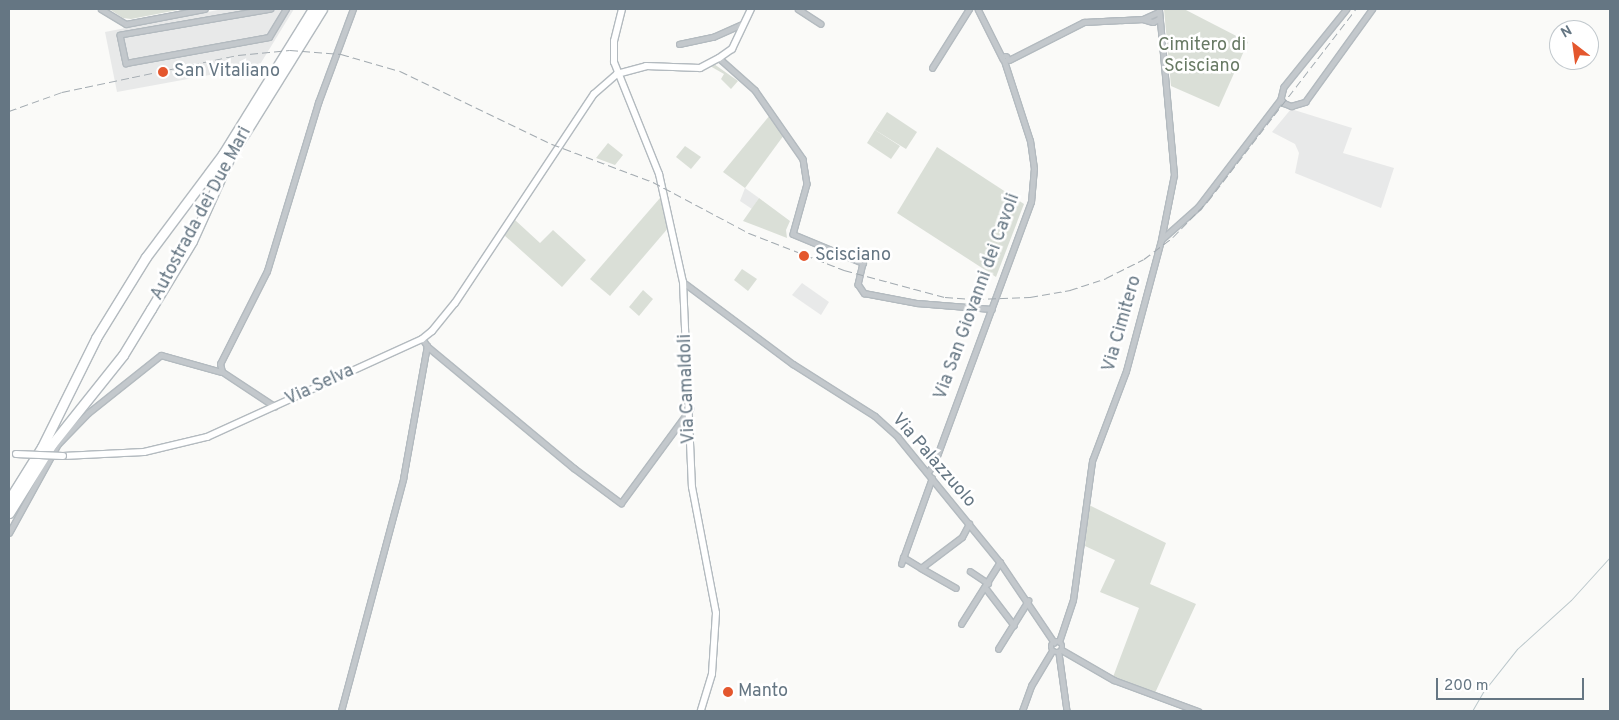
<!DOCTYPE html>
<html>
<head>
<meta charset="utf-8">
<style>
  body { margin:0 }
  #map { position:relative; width:1619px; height:720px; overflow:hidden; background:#fafaf8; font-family:Overpass,sans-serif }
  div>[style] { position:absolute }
  .built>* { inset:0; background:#e8e9e9 }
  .green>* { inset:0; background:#dadfd7 }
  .stream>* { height:1px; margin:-0.5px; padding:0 0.5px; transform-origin:0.5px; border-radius:0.5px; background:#bbc7cb }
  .roads { filter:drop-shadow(1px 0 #b3babf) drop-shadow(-1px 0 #b3babf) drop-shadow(0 1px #b3babf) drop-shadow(0 -1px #b3babf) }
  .street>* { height:4.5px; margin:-2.25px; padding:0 2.25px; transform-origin:2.25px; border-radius:2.25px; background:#c3c8cc }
  .street>.ring { margin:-2.25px; padding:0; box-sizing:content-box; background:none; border:4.5px solid #c3c8cc; border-radius:50% }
  .secondary>* { height:6px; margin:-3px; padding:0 3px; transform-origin:3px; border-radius:3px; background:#fff }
  .highway>* { height:9px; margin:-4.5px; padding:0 4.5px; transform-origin:4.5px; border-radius:4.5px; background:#fff }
  .rail>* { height:1px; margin-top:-0.5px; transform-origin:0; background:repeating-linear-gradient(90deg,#a2aab0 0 8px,transparent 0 12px) }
  .bridges { filter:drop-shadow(1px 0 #b3babf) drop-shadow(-1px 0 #b3babf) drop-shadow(0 1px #b3babf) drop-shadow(0 -1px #b3babf) }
  .secondary-bridge>* { height:6px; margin:-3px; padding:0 3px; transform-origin:3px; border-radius:3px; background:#fff }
  .dots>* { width:14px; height:14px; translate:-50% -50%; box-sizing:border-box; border:2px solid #fff; border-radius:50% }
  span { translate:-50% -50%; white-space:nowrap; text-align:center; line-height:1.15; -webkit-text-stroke:5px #fff; paint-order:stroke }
  .park-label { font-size:18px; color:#687a64 }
  .poi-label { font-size:18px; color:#657683 }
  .left { translate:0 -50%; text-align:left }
  .street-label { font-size:18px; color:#657683 }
  .frame { position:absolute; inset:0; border:10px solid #657683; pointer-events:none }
  .north { position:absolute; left:1549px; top:20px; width:50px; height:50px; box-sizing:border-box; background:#fff; border:1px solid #c1c8cd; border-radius:50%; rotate:330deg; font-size:14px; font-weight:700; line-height:20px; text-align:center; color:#657683 }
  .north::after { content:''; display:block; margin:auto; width:18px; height:22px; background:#e4572e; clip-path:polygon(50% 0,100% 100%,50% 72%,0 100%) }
  .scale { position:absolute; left:1436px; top:678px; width:148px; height:22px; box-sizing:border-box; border:2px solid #657683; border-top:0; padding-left:6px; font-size:15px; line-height:18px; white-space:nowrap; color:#657683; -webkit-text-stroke:4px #fff; paint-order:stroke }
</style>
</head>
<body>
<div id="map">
  <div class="built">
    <i style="clip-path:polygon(223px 9px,294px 9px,259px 66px,117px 92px,105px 32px)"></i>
    <i style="clip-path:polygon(1291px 109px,1352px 128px,1343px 153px,1394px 168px,1381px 208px,1295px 173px,1299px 153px,1295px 144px,1272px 132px)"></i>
    <i style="clip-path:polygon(745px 188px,759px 198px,752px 209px,740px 201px)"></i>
    <i style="clip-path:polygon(802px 283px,829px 302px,821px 315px,792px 295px)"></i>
  </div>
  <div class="green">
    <i style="clip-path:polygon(109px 9px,183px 9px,131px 19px,123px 18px)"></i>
    <i style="clip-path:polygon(1164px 9px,1184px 9px,1248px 42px,1219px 107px,1171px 86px)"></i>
    <i style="clip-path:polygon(714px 64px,738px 81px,731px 89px,721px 79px,724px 74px,710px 66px)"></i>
    <i style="clip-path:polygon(887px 112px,917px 132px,906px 149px,875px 130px)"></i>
    <i style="clip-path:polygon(770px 115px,784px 135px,745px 188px,723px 172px)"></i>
    <i style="clip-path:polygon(875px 130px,900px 146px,891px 159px,867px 143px)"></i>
    <i style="clip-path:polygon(608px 143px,623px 155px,615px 165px,596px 158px)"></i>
    <i style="clip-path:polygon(685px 146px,701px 157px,691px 169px,676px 157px)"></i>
    <i style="clip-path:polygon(937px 147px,1024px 204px,996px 277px,897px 213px)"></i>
    <i style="clip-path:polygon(660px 198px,669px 227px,610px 296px,590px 279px)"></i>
    <i style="clip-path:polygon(759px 198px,790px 221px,786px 230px,787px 238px,743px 221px)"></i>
    <i style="clip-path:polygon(515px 220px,540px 243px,553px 230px,586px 260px,562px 287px,504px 235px)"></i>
    <i style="clip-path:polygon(742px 269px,757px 279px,748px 291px,734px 280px)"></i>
    <i style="clip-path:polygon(643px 290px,653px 299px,639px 316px,629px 307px)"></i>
    <i style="clip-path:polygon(1089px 505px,1166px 543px,1150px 584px,1196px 604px,1155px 693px,1113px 677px,1139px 608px,1100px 592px,1115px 560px,1085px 546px)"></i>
  </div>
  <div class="stream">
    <i style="left:1472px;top:711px;width:22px;rotate:-60deg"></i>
    <i style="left:1483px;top:692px;width:55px;rotate:-51.7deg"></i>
    <i style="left:1517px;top:649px;width:73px;rotate:-42.2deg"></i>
    <i style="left:1571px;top:600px;width:58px;rotate:-47.8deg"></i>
  </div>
  <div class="roads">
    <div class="street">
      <i style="left:101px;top:9px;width:29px;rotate:31deg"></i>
      <i style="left:126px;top:24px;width:80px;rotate:-10.8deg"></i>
      <i style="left:271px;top:9px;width:153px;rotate:170.2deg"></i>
      <i style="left:120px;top:35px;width:29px;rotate:78deg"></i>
      <i style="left:126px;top:63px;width:145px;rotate:-10.3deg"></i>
      <i style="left:269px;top:37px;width:33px;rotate:-59deg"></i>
      <i style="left:798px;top:9px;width:27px;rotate:33deg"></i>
      <i style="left:978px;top:9px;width:56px;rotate:63.4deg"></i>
      <i style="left:1347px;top:9px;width:100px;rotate:128.9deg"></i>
      <i style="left:1284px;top:87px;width:12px;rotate:104deg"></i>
      <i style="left:1281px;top:99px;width:5px;rotate:53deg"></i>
      <i style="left:1284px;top:103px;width:8px;rotate:23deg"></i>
      <i style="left:1291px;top:106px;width:15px;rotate:-16deg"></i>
      <i style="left:1305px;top:102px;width:115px;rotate:-54.2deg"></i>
      <i style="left:1143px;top:19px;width:17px;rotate:-24deg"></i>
      <i style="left:679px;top:44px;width:35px;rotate:-12deg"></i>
      <i style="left:713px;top:37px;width:32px;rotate:-24deg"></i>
      <i class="ring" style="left:1003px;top:56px;width:1.5px;height:1.5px"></i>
      <i style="left:719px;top:58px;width:48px;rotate:41.6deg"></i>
      <i style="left:755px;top:90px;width:84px;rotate:55.2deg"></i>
      <i style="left:803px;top:159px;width:25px;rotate:81deg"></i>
      <i style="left:807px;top:184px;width:52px;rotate:105.6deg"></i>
      <i style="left:793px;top:234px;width:76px;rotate:22.5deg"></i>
      <i style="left:863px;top:263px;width:22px;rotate:103deg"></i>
      <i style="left:858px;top:284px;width:11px;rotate:56deg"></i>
      <i style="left:864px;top:293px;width:54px;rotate:10.7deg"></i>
      <i style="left:917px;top:303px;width:75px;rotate:4.6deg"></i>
      <i style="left:1009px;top:60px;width:84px;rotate:-26.9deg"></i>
      <i style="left:1084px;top:22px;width:59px;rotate:-2.9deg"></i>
      <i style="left:1143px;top:19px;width:10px;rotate:17deg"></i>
      <i style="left:1153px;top:22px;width:7px;rotate:-27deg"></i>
      <i style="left:932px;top:68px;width:70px;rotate:-57.9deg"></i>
      <i style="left:1161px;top:240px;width:50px;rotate:-41.7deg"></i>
      <i style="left:1198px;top:207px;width:136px;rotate:-52.5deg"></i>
      <i style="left:683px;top:282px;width:137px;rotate:36.7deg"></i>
      <i style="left:793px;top:364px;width:97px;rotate:32.4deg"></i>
      <i style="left:875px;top:416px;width:31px;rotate:42deg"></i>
      <i style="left:898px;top:437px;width:161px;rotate:50.8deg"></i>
      <i style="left:1000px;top:562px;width:97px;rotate:56deg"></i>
      <i style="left:427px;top:346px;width:191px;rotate:39.7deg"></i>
      <i style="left:574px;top:468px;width:59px;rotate:36.7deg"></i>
      <i style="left:621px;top:503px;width:117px;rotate:-53.7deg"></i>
      <i style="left:275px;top:407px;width:64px;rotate:-146.6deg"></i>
      <i style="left:222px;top:372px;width:8px;rotate:-104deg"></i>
      <i style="left:220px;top:364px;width:104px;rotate:-63.2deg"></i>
      <i style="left:267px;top:271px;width:176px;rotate:-73.1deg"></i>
      <i style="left:318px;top:103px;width:100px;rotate:-69.6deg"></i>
      <i style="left:928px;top:472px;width:10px;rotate:-53deg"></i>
      <i style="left:934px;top:464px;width:279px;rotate:-69.7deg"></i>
      <i style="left:1031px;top:202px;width:33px;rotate:-85deg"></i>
      <i style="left:1034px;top:169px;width:28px;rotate:-98deg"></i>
      <i style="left:1030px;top:141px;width:84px;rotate:-108deg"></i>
      <i style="left:9px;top:533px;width:102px;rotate:-61.2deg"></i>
      <i style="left:58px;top:444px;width:43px;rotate:-45.9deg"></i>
      <i style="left:88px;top:413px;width:93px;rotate:-38.5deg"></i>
      <i style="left:161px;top:355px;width:63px;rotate:15.6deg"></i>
      <i style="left:903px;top:557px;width:21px;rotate:31deg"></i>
      <i style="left:921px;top:568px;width:51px;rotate:-37.1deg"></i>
      <i style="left:962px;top:537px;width:15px;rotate:-62deg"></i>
      <i style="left:901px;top:564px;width:91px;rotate:-70.2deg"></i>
      <i style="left:921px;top:568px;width:40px;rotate:29.7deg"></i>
      <i style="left:970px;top:571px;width:22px;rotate:34deg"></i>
      <i style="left:985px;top:587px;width:48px;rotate:52.7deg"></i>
      <i style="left:961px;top:624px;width:73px;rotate:-57.8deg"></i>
      <i class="ring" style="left:1051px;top:641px;width:7.5px;height:7.5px"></i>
      <i style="left:1059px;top:642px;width:44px;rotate:-71.6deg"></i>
      <i style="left:1073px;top:600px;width:140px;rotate:-82.2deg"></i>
      <i style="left:1092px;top:461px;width:96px;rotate:-69.3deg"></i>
      <i style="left:1126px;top:371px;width:136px;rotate:-75deg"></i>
      <i style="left:1161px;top:240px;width:66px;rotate:-78.7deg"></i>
      <i style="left:1174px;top:175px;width:167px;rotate:-95.2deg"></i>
      <i style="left:998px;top:649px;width:57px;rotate:-58deg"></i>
      <i style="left:1062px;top:650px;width:60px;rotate:30deg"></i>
      <i style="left:1114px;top:680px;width:90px;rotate:20.3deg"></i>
      <i style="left:1059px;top:653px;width:59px;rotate:82.1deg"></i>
      <i style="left:341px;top:711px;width:240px;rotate:-75deg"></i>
      <i style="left:403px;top:479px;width:135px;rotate:-79.8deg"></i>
      <i style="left:427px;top:346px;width:9px;rotate:-126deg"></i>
      <i style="left:1022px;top:711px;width:27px;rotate:-70deg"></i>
      <i style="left:1031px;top:686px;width:41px;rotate:-59deg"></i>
    </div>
    <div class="secondary">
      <i style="left:622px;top:9px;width:33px;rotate:104deg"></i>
      <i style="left:614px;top:41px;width:21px;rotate:90deg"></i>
      <i style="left:614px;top:62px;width:121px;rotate:68.1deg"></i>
      <i style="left:659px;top:174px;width:111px;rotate:77.5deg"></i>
      <i style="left:683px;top:282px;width:205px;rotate:87.5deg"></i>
      <i style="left:692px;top:487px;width:128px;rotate:79.2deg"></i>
      <i style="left:716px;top:613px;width:61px;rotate:93.8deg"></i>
      <i style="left:712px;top:674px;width:39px;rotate:107deg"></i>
      <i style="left:63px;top:456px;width:81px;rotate:-2.8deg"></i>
      <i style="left:144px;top:452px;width:65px;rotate:-13.4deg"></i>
      <i style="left:207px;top:437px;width:236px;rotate:-24.5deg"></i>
      <i style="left:422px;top:339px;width:13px;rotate:-39deg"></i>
      <i style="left:432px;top:331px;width:36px;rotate:-51deg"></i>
      <i style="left:455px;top:303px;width:251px;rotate:-56.4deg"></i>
      <i style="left:594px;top:94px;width:30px;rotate:-41deg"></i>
      <i style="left:617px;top:74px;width:30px;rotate:-15deg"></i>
      <i style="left:646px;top:66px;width:54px;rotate:2.1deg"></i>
      <i style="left:700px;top:68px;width:21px;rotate:-28deg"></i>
      <i style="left:719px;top:58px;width:16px;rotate:-35deg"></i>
      <i style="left:732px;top:49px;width:44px;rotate:-64.6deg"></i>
    </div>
    <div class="highway">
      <i style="left:9px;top:500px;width:62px;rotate:-58.1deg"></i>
      <i style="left:42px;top:447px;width:122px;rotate:-63.6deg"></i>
      <i style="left:96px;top:338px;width:95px;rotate:-58.3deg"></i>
      <i style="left:146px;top:257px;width:129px;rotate:-53.2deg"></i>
      <i style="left:223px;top:154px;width:171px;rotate:-58.2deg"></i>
      <i style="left:9px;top:513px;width:81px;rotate:-58.1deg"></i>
      <i style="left:52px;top:444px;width:114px;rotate:-51.4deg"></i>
      <i style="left:123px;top:355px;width:54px;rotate:-58.7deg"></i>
      <i style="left:151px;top:309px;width:79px;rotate:-58.9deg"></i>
      <i style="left:192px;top:241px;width:92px;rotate:-65.7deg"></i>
      <i style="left:230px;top:157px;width:174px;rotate:-58.1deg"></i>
    </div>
  </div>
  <div class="rail">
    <i style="left:9px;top:111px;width:56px;rotate:-19.7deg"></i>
    <i style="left:62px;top:92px;width:180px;rotate:-11.9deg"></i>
    <i style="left:238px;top:55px;width:52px;rotate:-5.5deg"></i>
    <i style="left:290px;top:50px;width:51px;rotate:4.5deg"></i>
    <i style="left:341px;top:54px;width:61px;rotate:16.1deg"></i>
    <i style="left:400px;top:71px;width:169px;rotate:25.7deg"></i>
    <i style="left:552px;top:144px;width:108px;rotate:20.6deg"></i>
    <i style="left:653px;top:182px;width:109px;rotate:28deg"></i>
    <i style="left:749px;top:233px;width:102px;rotate:21.3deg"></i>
    <i style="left:844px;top:270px;width:105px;rotate:15deg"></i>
    <i style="left:945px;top:297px;width:31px;rotate:4deg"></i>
    <i style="left:976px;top:299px;width:54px;rotate:-2.1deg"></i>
    <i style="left:1030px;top:297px;width:41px;rotate:-9.9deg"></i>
    <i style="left:1070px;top:290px;width:38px;rotate:-18deg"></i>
    <i style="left:1106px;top:278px;width:42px;rotate:-26.6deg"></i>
    <i style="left:1144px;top:259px;width:36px;rotate:-37deg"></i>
    <i style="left:1173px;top:237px;width:50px;rotate:-45.8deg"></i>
    <i style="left:1208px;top:201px;width:242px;rotate:-52.4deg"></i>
  </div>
  <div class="bridges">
    <div class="secondary-bridge">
      <i style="left:16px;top:454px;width:47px;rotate:2.4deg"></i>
    </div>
  </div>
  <div class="dots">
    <i style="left:163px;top:72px;background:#e4572e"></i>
    <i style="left:804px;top:256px;background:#e4572e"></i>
    <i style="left:728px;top:692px;background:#e4572e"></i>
  </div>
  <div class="park-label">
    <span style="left:1202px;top:57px">Cimitero di<br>Scisciano</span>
  </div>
  <div class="poi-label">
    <span class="left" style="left:174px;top:72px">San Vitaliano</span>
    <span class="left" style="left:815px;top:256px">Scisciano</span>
    <span class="left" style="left:738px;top:692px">Manto</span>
  </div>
  <div class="street-label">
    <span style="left:202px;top:214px;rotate:-62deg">Autostrada dei Due Mari</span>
    <span style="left:978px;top:297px;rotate:-70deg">Via San Giovanni dei Cavoli</span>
    <span style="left:1123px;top:324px;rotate:-74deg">Via Cimitero</span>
    <span style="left:320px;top:386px;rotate:-25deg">Via Selva</span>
    <span style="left:688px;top:389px;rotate:-92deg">Via Camaldoli</span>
    <span style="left:933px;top:461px;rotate:49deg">Via Palazzuolo</span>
  </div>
  <div class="frame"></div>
  <div class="north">N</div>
  <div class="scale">200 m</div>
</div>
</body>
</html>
